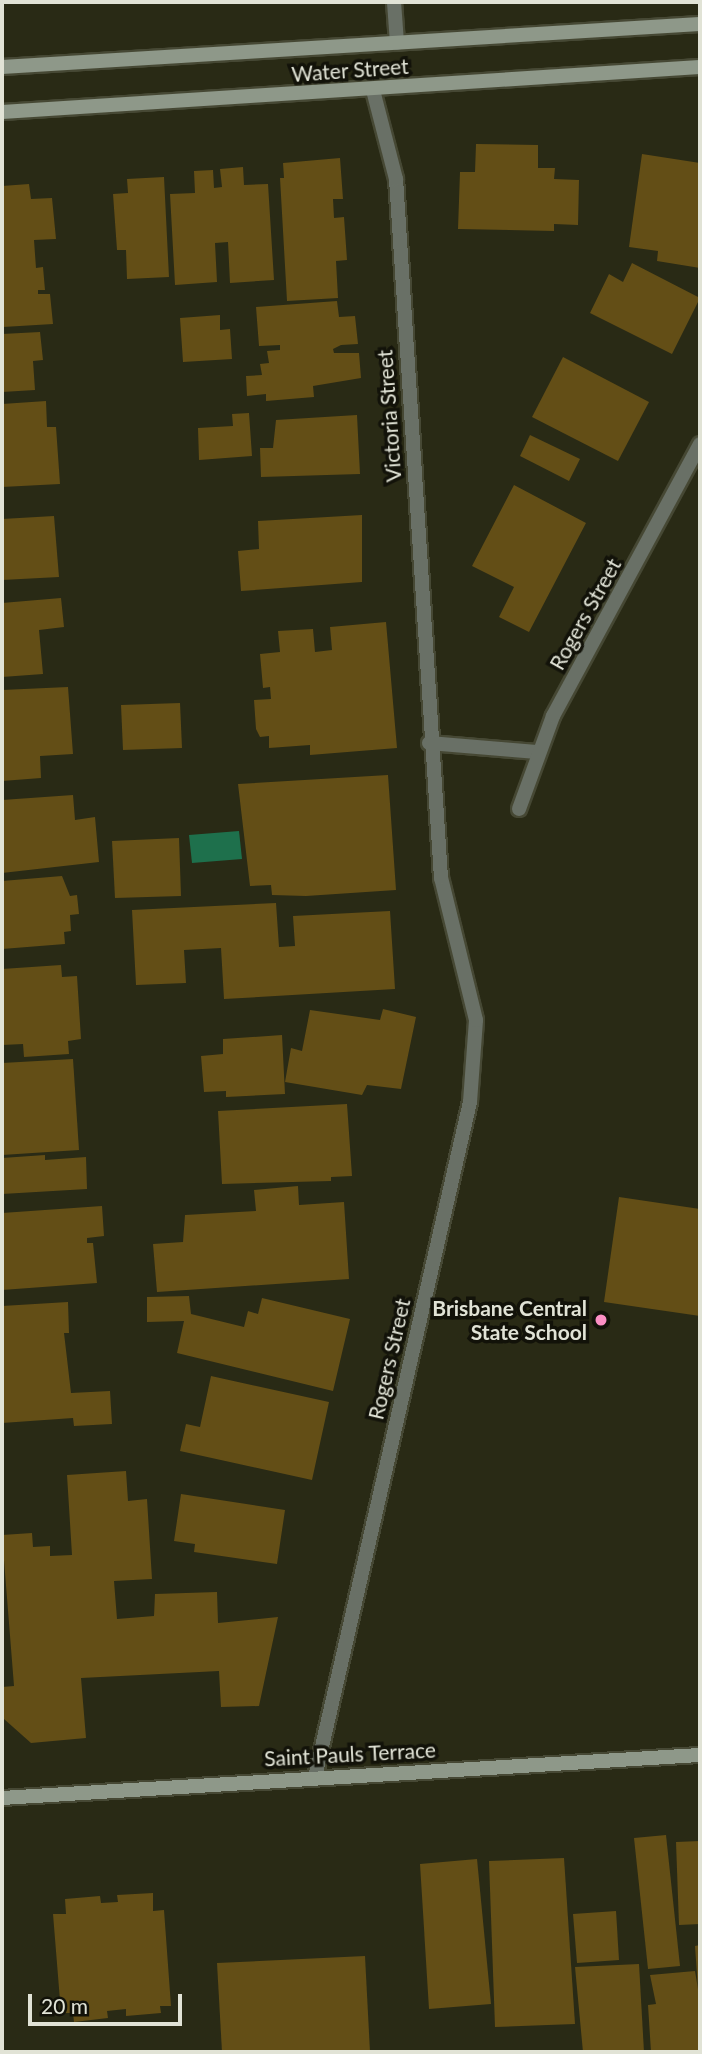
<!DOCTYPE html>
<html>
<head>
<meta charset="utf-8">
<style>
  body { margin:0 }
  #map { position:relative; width:702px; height:2054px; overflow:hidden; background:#292a15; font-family:Lato,sans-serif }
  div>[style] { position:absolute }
  .water>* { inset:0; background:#1e704c }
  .building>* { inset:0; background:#634e16 }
  .roads { filter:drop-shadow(2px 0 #464834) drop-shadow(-2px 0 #464834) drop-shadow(0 2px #464834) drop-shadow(0 -2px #464834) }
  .street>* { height:14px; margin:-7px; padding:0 7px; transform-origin:7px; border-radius:7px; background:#697066 }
  .secondary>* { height:14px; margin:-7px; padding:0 7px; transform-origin:7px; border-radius:7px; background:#8e9889 }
  .dots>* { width:19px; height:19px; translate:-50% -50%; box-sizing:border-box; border:4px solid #121209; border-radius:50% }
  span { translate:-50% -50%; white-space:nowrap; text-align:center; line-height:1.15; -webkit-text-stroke:7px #121209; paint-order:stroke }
  .street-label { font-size:21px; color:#e1e3d6 }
  .poi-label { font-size:21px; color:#e1e3d6; font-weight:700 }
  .right { translate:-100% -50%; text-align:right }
  .frame { position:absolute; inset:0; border:4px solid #e1e3d6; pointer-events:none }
  .scale { position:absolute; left:28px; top:1994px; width:154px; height:32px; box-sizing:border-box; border:4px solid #e1e3d6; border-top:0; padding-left:9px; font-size:21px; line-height:24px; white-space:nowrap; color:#e1e3d6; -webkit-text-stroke:5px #121209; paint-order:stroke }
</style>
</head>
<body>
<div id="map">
  <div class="water">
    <i style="clip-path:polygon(239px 831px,242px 859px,192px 863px,189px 835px)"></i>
  </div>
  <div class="building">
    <i style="clip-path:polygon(476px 144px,538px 145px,538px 168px,555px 168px,554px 179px,579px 180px,578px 225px,554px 224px,554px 231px,458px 229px,460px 172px,475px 172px)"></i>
    <i style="clip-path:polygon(642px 154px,700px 163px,700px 268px,657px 261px,658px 251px,629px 247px)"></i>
    <i style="clip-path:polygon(340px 158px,343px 199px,333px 199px,334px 218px,344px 217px,347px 260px,336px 261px,338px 298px,287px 301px,280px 178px,284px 178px,283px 163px)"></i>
    <i style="clip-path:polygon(243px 167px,244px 185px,268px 184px,274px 280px,230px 283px,228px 242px,215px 243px,217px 282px,175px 285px,170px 194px,195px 193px,194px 171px,213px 170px,214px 188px,222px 187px,220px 169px)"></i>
    <i style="clip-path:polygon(164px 177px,169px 277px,127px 279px,126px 250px,117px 250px,113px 194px,128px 193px,127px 179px)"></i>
    <i style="clip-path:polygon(29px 184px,31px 199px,52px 198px,56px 239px,34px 240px,36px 268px,43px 267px,45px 290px,38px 290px,38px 294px,50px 294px,53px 324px,3px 327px,2px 186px)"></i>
    <i style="clip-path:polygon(632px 263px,700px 298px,672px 354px,590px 313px,609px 274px,623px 282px)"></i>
    <i style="clip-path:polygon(337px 301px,339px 317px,355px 316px,358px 344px,341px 345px,333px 349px,334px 353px,359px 353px,361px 378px,313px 386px,314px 397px,266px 401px,266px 394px,247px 396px,246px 376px,262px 375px,260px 364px,269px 363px,267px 351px,280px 350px,280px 345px,259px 346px,256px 307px)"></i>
    <i style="clip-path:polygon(220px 315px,220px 330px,230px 329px,232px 359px,183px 362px,180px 318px)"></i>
    <i style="clip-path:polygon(40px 332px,43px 360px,33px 361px,35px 390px,2px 392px,2px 334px)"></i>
    <i style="clip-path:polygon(563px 357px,649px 402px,618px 461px,532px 417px)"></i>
    <i style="clip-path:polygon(46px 401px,47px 427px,56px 427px,60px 484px,2px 487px,2px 404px)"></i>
    <i style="clip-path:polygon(249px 413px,252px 456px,199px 460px,198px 428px,233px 426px,232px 414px)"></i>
    <i style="clip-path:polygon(357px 415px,360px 474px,261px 477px,260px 448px,273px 448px,276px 420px)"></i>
    <i style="clip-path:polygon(530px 435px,580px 459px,569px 481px,520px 456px)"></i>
    <i style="clip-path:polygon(514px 485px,586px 523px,529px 632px,499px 617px,514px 587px,472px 566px)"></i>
    <i style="clip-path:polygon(362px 515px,362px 582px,241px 591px,238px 551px,259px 549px,258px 521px)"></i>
    <i style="clip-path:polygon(54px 516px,59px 577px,2px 580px,2px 519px)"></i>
    <i style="clip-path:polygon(61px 598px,64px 627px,39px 630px,43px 674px,2px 677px,2px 603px)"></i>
    <i style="clip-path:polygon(386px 622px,397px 748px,310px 755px,310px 745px,269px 748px,269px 736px,260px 737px,256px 729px,254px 700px,271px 699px,270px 687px,263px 688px,260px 654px,280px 652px,278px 631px,313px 629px,315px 652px,332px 650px,330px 627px)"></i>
    <i style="clip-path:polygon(68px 687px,73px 754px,40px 756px,41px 778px,2px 781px,2px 690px)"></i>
    <i style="clip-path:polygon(180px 703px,182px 748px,123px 750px,121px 705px)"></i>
    <i style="clip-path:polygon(388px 775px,396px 890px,306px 896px,272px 895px,271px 885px,250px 886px,238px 784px)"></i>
    <i style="clip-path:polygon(73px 795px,75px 820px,95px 817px,99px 862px,2px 873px,2px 800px)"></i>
    <i style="clip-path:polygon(179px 838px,181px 896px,115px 898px,112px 841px)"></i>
    <i style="clip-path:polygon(62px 876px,70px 896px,77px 895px,79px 914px,70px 915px,71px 931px,64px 932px,65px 944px,2px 949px,2px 881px)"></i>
    <i style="clip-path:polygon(276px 903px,279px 947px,295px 946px,293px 916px,390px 911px,395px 989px,224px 999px,221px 948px,184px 950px,186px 983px,136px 985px,132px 910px)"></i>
    <i style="clip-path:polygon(61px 965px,62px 977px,77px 976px,81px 1039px,68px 1041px,69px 1054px,24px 1057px,23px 1044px,2px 1045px,2px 969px)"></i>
    <i style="clip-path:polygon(383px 1009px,416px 1017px,401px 1089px,367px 1085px,362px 1095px,285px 1082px,291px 1048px,302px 1051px,310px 1010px,380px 1020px)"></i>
    <i style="clip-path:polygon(282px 1035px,285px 1094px,226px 1097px,226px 1091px,204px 1092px,201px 1056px,223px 1054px,223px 1039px)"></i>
    <i style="clip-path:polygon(73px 1059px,79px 1150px,2px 1155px,2px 1063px)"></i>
    <i style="clip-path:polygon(347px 1104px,352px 1176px,331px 1177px,331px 1181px,222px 1184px,218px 1111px)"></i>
    <i style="clip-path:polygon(45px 1155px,45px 1160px,86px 1157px,87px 1189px,2px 1194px,2px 1158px)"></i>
    <i style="clip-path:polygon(298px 1186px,299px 1205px,344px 1202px,349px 1279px,157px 1292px,153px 1244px,183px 1242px,185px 1215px,256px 1211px,254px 1190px)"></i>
    <i style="clip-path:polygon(619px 1197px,700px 1209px,700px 1316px,604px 1302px)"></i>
    <i style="clip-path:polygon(102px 1206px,104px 1236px,87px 1238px,87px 1243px,93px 1243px,97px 1283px,2px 1290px,2px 1213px)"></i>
    <i style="clip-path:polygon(189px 1296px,191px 1314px,244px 1327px,248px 1311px,258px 1314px,262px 1298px,350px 1319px,333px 1391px,177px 1353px,184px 1321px,147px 1322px,147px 1297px)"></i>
    <i style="clip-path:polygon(68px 1302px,69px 1333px,64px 1333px,71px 1393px,110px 1391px,112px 1424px,74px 1426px,73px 1418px,2px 1423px,2px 1306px)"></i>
    <i style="clip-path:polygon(211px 1376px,329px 1402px,312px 1480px,180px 1451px,186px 1424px,200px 1427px)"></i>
    <i style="clip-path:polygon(126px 1471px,128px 1501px,147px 1499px,152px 1579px,114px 1581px,117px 1619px,154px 1616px,155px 1594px,217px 1592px,218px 1623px,278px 1617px,259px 1706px,221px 1707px,219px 1671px,81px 1678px,86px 1738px,31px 1743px,4px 1719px,2px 1687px,14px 1686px,2px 1535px,32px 1533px,33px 1547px,50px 1546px,50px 1556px,72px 1555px,67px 1475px)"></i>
    <i style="clip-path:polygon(181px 1494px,285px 1510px,277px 1564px,194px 1552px,195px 1544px,174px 1541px)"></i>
    <i style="clip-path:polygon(666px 1835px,680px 1966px,648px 1969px,634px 1838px)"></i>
    <i style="clip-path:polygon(700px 1841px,700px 1924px,679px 1925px,676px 1842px)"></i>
    <i style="clip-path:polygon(564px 1858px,575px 2024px,495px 2027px,489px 1861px)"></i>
    <i style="clip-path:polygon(477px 1859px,491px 2004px,429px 2009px,420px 1864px)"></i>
    <i style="clip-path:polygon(153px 1893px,153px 1911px,164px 1910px,171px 2006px,160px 2006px,161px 2013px,126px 2016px,126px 2009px,107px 2011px,108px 2018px,74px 2022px,73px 2013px,61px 2013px,53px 1914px,66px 1914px,65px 1899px,100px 1896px,101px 1903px,118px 1902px,117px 1895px)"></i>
    <i style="clip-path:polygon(616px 1911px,619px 1960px,577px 1963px,573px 1914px)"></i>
    <i style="clip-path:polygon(700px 1945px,700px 2052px,651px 2052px,648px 2005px,656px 2004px,650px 1975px,695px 1971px,698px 1989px,695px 1946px)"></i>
    <i style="clip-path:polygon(365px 1956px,370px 2052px,222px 2052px,217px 1963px)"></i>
    <i style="clip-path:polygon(639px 1964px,644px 2052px,583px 2052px,575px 1967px)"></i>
  </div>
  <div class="roads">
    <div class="street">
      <i style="left:394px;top:2px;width:41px;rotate:85.8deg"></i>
      <i style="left:429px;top:743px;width:108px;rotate:4.8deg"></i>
      <i style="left:519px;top:809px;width:99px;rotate:-69.9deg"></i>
      <i style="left:553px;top:716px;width:309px;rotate:-61.6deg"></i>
      <i style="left:315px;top:1777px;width:693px;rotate:-77.07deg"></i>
      <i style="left:470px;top:1102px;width:82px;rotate:-85.8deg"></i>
      <i style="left:476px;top:1020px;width:146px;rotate:-103.8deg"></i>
      <i style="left:441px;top:878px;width:700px;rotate:-93.68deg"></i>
      <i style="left:396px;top:179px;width:92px;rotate:-104.5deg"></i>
    </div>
    <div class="secondary">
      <i style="left:2px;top:67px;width:699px;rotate:-3.53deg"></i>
      <i style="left:2px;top:112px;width:699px;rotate:-3.69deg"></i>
      <i style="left:2px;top:1798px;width:699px;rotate:-3.53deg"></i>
    </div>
  </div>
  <div class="dots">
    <i style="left:601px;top:1320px;background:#fb8fc4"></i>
  </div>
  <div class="street-label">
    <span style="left:350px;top:70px;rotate:-4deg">Water Street</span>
    <span style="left:389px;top:416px;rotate:-94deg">Victoria Street</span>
    <span style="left:585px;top:614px;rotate:-61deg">Rogers Street</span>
    <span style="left:389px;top:1359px;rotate:-77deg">Rogers Street</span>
    <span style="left:350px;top:1754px;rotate:-3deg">Saint Pauls Terrace</span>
  </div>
  <div class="poi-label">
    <span class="right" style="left:587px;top:1320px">Brisbane Central<br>State School</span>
  </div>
  <div class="frame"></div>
  <div class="scale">20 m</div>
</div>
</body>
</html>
